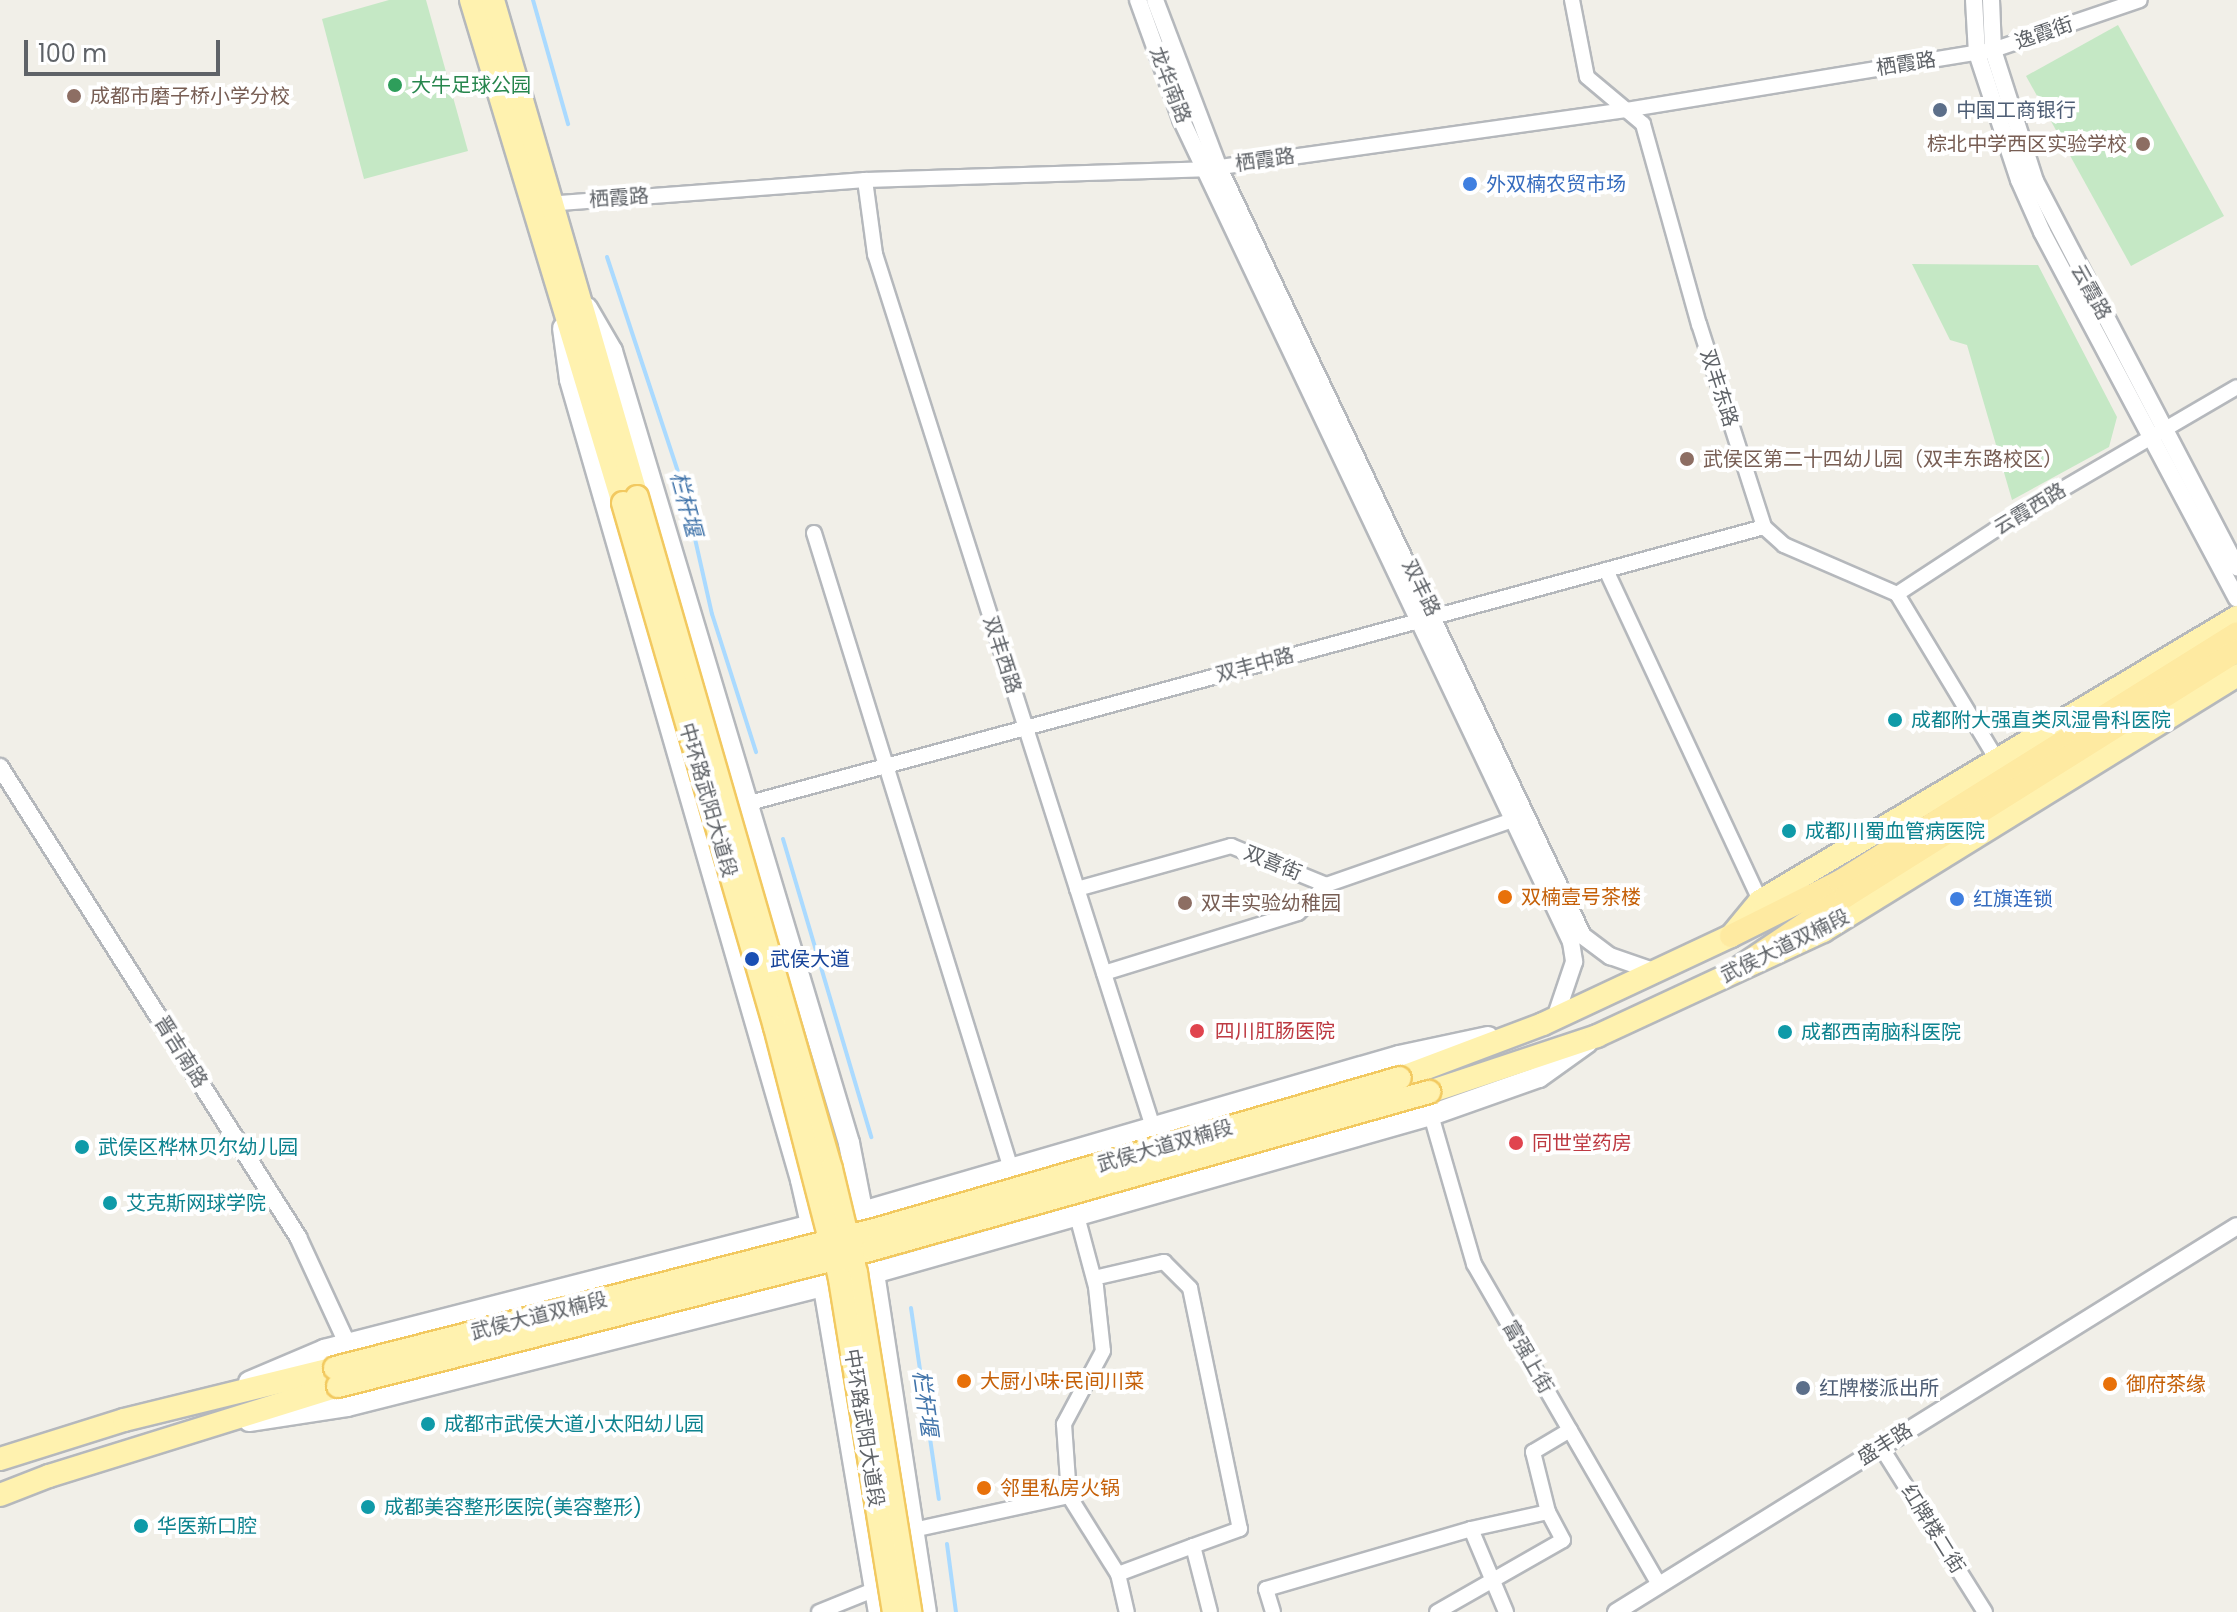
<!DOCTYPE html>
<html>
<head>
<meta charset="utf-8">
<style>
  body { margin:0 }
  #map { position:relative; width:2237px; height:1612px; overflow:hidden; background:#f1efe8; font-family:Poppins,"Noto Sans SC",sans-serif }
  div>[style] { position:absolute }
  .green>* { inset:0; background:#c5e8c5 }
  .stream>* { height:4px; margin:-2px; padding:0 2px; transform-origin:2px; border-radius:2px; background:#aadaff }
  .roads { filter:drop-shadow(2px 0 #b5b8bc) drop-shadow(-2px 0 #b5b8bc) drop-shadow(0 2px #b5b8bc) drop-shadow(0 -2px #b5b8bc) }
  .minor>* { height:14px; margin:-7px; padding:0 7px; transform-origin:7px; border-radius:7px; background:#fff }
  .tertiary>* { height:16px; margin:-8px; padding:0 8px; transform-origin:8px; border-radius:8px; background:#fff }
  .secondary>* { height:20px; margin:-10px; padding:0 10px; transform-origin:10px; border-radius:10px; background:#fff }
  .primary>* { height:22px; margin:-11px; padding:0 11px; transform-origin:11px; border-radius:11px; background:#fff2af }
  .trunk>* { height:22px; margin:-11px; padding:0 11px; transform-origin:11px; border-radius:11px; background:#feeaa1 }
  .bridges { filter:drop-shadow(2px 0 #f2c960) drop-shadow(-2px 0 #f2c960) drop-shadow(0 2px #f2c960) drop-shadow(0 -2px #f2c960) }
  .primary-bridge>* { height:22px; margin:-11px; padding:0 11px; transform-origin:11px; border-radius:11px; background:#fff2af }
  .dots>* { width:22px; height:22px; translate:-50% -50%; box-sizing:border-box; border:4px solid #fff; border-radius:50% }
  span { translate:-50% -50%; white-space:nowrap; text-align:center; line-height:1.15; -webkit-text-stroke:8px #fff; paint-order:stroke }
  .street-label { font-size:20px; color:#5f6368 }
  .leisure-label { font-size:20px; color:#27864d }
  .left { translate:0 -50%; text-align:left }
  .education-label { font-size:20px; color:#785e54 }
  .right { translate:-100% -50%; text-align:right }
  .service-label { font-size:20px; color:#4e5e75 }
  .shop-label { font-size:20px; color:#366cbe }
  .culture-label { font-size:20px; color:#0d838f }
  .food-label { font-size:20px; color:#c56008 }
  .transit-label { font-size:20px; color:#164399 }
  .health-label { font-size:20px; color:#be3a42 }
  .water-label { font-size:22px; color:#4174aa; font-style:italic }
  .scale { position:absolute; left:24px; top:40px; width:196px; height:36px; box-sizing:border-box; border:4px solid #5f6368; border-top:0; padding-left:10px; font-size:24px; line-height:28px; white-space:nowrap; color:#5f6368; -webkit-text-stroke:6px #fff; paint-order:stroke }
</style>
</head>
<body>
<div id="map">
  <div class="green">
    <i style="clip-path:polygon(389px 0,426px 0,468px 151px,364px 179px,322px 19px)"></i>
    <i style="clip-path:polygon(2118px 25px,2224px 216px,2131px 266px,2026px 76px)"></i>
    <i style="clip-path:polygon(1912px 264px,2038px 265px,2117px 417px,2109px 447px,2012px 500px,1967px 345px,1950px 340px)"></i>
  </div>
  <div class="stream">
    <i style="left:533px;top:0;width:129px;rotate:74.2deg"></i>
    <i style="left:607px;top:257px;width:245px;rotate:71.7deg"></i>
    <i style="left:684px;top:490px;width:127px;rotate:77.3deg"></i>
    <i style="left:712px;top:614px;width:145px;rotate:72.3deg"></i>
    <i style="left:783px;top:839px;width:311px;rotate:73.5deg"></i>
    <i style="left:911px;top:1308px;width:193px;rotate:81.7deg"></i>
    <i style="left:947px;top:1544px;width:69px;rotate:82.5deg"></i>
  </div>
  <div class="roads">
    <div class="minor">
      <i style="left:1572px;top:0;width:78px;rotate:79deg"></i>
      <i style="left:1587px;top:77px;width:73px;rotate:40deg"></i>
      <i style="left:1643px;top:124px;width:208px;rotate:74.4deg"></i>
      <i style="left:1699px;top:324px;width:213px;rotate:72.2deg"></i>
      <i style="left:1764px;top:527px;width:27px;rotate:42deg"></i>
      <i style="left:1784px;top:545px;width:123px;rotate:23.4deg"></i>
      <i style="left:1897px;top:594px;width:192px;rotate:58.9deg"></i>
      <i style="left:865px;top:180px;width:75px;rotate:82.3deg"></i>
      <i style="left:875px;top:254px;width:916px;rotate:72.34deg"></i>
      <i style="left:547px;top:204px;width:319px;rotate:-4.3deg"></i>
      <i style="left:865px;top:180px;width:341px;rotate:-1.8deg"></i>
      <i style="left:1206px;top:169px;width:424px;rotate:-8deg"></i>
      <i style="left:1626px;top:110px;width:372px;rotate:-9.3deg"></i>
      <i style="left:1993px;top:50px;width:155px;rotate:-18.8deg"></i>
      <i style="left:814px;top:533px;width:666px;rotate:72.79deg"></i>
      <i style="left:1606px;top:570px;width:365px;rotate:65deg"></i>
      <i style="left:1897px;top:594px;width:139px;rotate:-33.2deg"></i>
      <i style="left:2013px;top:518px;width:259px;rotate:-30.3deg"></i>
      <i style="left:746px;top:804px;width:1055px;rotate:-15.22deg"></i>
      <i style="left:1077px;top:889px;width:160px;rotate:-15.6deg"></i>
      <i style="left:1231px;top:846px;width:103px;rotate:22.3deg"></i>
      <i style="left:1326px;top:885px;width:195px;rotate:-19.2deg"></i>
      <i style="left:1104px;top:973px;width:203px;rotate:-17.2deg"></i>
      <i style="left:1298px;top:913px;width:40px;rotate:-45deg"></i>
      <i style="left:1431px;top:1115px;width:155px;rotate:73.9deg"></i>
      <i style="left:1474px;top:1264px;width:370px;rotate:60deg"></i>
      <i style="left:1077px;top:1216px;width:73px;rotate:75deg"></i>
      <i style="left:1096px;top:1287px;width:64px;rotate:83.8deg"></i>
      <i style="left:1103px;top:1351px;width:83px;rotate:118.1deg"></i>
      <i style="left:1064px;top:1424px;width:72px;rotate:86deg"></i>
      <i style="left:1069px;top:1496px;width:92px;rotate:57.9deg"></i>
      <i style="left:1118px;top:1574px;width:39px;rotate:77deg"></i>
      <i style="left:1094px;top:1278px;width:72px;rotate:-12.9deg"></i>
      <i style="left:1164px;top:1262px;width:37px;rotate:45deg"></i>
      <i style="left:1190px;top:1288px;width:246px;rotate:78.3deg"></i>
      <i style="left:1240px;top:1529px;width:50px;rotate:160.1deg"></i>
      <i style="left:1193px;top:1546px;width:68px;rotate:75.6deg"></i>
      <i style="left:1881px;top:1447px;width:195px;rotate:57.8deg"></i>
      <i style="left:1548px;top:1512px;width:62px;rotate:-104deg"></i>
      <i style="left:1533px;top:1452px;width:43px;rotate:-30.7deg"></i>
      <i style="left:913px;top:1530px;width:160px;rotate:-12.3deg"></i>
      <i style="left:1118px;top:1574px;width:80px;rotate:-20.5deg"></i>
      <i style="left:819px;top:1612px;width:61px;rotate:-22deg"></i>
      <i style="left:1273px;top:1612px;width:24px;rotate:-107deg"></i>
      <i style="left:1266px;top:1589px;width:214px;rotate:-16.3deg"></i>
      <i style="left:1471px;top:1529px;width:90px;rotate:67.1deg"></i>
      <i style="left:1437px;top:1612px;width:145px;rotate:-29.7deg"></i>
      <i style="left:1563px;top:1540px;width:32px;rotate:-118deg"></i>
      <i style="left:1548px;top:1512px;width:79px;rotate:167.6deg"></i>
    </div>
    <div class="tertiary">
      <i style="left:1138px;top:0;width:127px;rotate:70.1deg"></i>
      <i style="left:1181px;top:119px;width:911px;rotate:64.64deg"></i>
      <i style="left:1571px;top:942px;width:20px;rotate:81deg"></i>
      <i style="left:1574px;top:962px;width:59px;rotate:108.7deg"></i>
      <i style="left:1155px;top:0;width:178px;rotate:69.2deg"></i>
      <i style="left:1218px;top:166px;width:852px;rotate:64.64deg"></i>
      <i style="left:1583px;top:936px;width:34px;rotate:37deg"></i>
      <i style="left:1610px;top:956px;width:49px;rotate:19.2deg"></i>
      <i style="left:1974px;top:0;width:53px;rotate:86.8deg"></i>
      <i style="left:1977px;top:53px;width:134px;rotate:71.7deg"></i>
      <i style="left:2019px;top:180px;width:57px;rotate:66.1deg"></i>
      <i style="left:2042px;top:232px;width:415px;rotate:62deg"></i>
      <i style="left:1991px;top:0;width:50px;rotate:87.7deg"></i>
      <i style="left:1993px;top:50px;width:138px;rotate:72.2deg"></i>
      <i style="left:2035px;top:181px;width:436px;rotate:62.4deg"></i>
      <i style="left:0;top:767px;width:557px;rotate:57.62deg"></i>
      <i style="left:298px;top:1237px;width:119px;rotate:65.2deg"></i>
      <i style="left:1616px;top:1612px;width:731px;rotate:-31.86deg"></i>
    </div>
    <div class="secondary">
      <i style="left:587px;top:308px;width:50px;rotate:59.8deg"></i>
      <i style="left:612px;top:351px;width:827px;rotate:73.34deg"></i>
      <i style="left:849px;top:1143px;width:84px;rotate:79deg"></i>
      <i style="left:563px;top:328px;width:52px;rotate:82.3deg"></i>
      <i style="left:570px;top:380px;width:833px;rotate:73.89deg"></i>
      <i style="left:801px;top:1180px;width:58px;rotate:77.2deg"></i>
      <i style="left:872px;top:1260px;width:356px;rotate:81.3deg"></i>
      <i style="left:822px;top:1276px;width:341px;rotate:80.4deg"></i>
      <i style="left:249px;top:1382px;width:82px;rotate:-23.1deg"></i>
      <i style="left:324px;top:1350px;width:555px;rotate:-14.39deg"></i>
      <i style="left:862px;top:1212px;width:559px;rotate:-16.2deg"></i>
      <i style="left:1399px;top:1056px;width:91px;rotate:-12.1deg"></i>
      <i style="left:249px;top:1421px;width:99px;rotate:-8.7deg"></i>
      <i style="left:347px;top:1406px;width:544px;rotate:-14.16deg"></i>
      <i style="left:874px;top:1273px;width:579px;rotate:-15.84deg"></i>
      <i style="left:1431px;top:1115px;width:114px;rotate:-19.4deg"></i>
      <i style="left:1539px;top:1077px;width:60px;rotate:-35.5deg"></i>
    </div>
    <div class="primary">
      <i style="left:471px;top:0;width:525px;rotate:73.19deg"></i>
      <i style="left:493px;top:0;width:517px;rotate:73.84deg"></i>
      <i style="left:1400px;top:1078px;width:153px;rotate:-20.7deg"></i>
      <i style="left:1543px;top:1024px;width:208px;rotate:-25.1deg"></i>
      <i style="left:1731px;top:936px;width:45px;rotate:-50.4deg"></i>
      <i style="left:1760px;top:901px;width:555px;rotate:-30.77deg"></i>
      <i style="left:1429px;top:1092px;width:177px;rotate:-18.4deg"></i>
      <i style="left:1597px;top:1036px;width:249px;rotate:-24.9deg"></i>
      <i style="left:1823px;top:931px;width:487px;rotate:-31.7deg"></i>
      <i style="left:0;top:1459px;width:130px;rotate:-17.5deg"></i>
      <i style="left:124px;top:1420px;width:217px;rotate:-13.8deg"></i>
      <i style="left:0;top:1495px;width:53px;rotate:-21.2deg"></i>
      <i style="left:49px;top:1476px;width:303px;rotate:-17.3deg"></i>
    </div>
    <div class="trunk">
      <i style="left:1731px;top:936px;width:121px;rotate:-26.6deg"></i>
      <i style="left:1839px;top:882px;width:469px;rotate:-32deg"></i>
      <i style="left:1736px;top:970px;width:133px;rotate:-33.9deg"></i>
      <i style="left:1846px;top:896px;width:461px;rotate:-32.1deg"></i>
    </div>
  </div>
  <div class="bridges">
    <div class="primary-bridge">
      <i style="left:637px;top:497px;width:699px;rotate:73.9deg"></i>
      <i style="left:831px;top:1169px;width:107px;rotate:76.5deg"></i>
      <i style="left:856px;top:1273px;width:343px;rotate:80.9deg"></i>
      <i style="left:623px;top:503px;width:546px;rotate:73.82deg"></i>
      <i style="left:775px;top:1027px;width:260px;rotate:75.5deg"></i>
      <i style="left:840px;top:1279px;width:337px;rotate:80.8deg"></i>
      <i style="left:335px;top:1368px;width:561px;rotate:-14.36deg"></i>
      <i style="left:878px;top:1229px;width:543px;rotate:-16.13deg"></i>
      <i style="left:338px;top:1386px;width:552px;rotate:-14.36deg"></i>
      <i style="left:873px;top:1249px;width:578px;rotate:-15.77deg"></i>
    </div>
  </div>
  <div class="dots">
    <i style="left:395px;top:85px;background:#2e9e5b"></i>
    <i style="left:74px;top:96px;background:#8d6e63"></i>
    <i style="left:1940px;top:110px;background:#5c6f8a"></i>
    <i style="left:2143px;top:144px;background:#8d6e63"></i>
    <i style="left:1470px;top:184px;background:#3f7fe0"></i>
    <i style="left:1687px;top:459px;background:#8d6e63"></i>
    <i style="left:1895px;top:720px;background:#0f9aa8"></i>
    <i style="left:1789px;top:831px;background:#0f9aa8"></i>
    <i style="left:1505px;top:897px;background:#e8710a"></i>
    <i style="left:1957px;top:899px;background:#3f7fe0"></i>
    <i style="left:1185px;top:903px;background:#8d6e63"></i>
    <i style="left:752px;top:959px;background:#1a4fb4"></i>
    <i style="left:1197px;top:1031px;background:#e0444e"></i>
    <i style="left:1785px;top:1032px;background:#0f9aa8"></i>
    <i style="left:1516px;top:1143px;background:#e0444e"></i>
    <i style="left:82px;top:1147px;background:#0f9aa8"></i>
    <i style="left:110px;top:1203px;background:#0f9aa8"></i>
    <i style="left:964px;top:1381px;background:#e8710a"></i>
    <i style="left:2110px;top:1384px;background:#e8710a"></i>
    <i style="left:1803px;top:1388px;background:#5c6f8a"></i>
    <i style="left:428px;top:1424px;background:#0f9aa8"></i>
    <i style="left:984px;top:1488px;background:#e8710a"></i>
    <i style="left:368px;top:1507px;background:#0f9aa8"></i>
    <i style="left:141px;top:1526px;background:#0f9aa8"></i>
  </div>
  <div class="street-label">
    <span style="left:2044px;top:33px;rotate:-19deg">逸霞街</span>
    <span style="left:1906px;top:64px;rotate:-9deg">栖霞路</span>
    <span style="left:1170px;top:85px;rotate:69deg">龙华南路</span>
    <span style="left:1265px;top:160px;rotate:-8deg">栖霞路</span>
    <span style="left:619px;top:198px;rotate:-4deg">栖霞路</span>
    <span style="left:2091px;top:292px;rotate:61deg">云霞路</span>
    <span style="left:1719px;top:388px;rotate:72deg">双丰东路</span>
    <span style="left:2030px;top:509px;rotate:-31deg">云霞西路</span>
    <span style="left:1421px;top:588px;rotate:64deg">双丰路</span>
    <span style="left:1002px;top:655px;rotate:72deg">双丰西路</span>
    <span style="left:1255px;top:665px;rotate:-15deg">双丰中路</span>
    <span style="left:708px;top:800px;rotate:74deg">中环路武阳大道段</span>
    <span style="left:1273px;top:863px;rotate:22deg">双喜街</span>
    <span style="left:1785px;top:946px;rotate:-26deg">武侯大道双楠段</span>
    <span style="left:181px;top:1052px;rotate:58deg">晋吉南路</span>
    <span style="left:1165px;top:1146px;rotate:-16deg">武侯大道双楠段</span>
    <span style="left:539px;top:1316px;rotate:-14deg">武侯大道双楠段</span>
    <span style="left:1528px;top:1357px;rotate:60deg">富强上街</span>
    <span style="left:864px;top:1428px;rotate:81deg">中环路武阳大道段</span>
    <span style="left:1885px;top:1444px;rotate:-32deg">盛丰路</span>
    <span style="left:1933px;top:1529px;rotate:58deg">红牌楼二街</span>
  </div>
  <div class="leisure-label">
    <span class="left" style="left:411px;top:85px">大牛足球公园</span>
  </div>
  <div class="education-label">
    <span class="left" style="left:90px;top:96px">成都市磨子桥小学分校</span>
    <span class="right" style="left:2127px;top:144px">棕北中学西区实验学校</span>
    <span class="left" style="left:1703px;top:459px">武侯区第二十四幼儿园（双丰东路校区）</span>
    <span class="left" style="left:1201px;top:903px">双丰实验幼稚园</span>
  </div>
  <div class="service-label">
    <span class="left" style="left:1956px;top:110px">中国工商银行</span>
    <span class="left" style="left:1819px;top:1388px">红牌楼派出所</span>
  </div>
  <div class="shop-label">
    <span class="left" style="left:1486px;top:184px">外双楠农贸市场</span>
    <span class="left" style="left:1973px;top:899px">红旗连锁</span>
  </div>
  <div class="culture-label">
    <span class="left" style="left:1911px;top:720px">成都附大强直类凤湿骨科医院</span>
    <span class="left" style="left:1805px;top:831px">成都川蜀血管病医院</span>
    <span class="left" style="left:1801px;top:1032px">成都西南脑科医院</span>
    <span class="left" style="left:98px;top:1147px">武侯区桦林贝尔幼儿园</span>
    <span class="left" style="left:126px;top:1203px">艾克斯网球学院</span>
    <span class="left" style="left:444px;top:1424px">成都市武侯大道小太阳幼儿园</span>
    <span class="left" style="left:384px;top:1507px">成都美容整形医院(美容整形)</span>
    <span class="left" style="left:157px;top:1526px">华医新口腔</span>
  </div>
  <div class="food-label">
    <span class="left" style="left:1521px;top:897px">双楠壹号茶楼</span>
    <span class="left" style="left:980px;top:1381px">大厨小味·民间川菜</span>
    <span class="left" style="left:2126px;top:1384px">御府茶缘</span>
    <span class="left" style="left:1000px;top:1488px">邻里私房火锅</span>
  </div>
  <div class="transit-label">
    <span class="left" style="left:770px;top:959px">武侯大道</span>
  </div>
  <div class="health-label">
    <span class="left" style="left:1215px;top:1031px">四川肛肠医院</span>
    <span class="left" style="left:1532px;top:1143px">同世堂药房</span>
  </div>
  <div class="water-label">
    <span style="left:686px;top:504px;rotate:75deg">栏杆堰</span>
    <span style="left:925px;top:1403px;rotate:82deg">栏杆堰</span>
  </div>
  <div class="scale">100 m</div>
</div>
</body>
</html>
